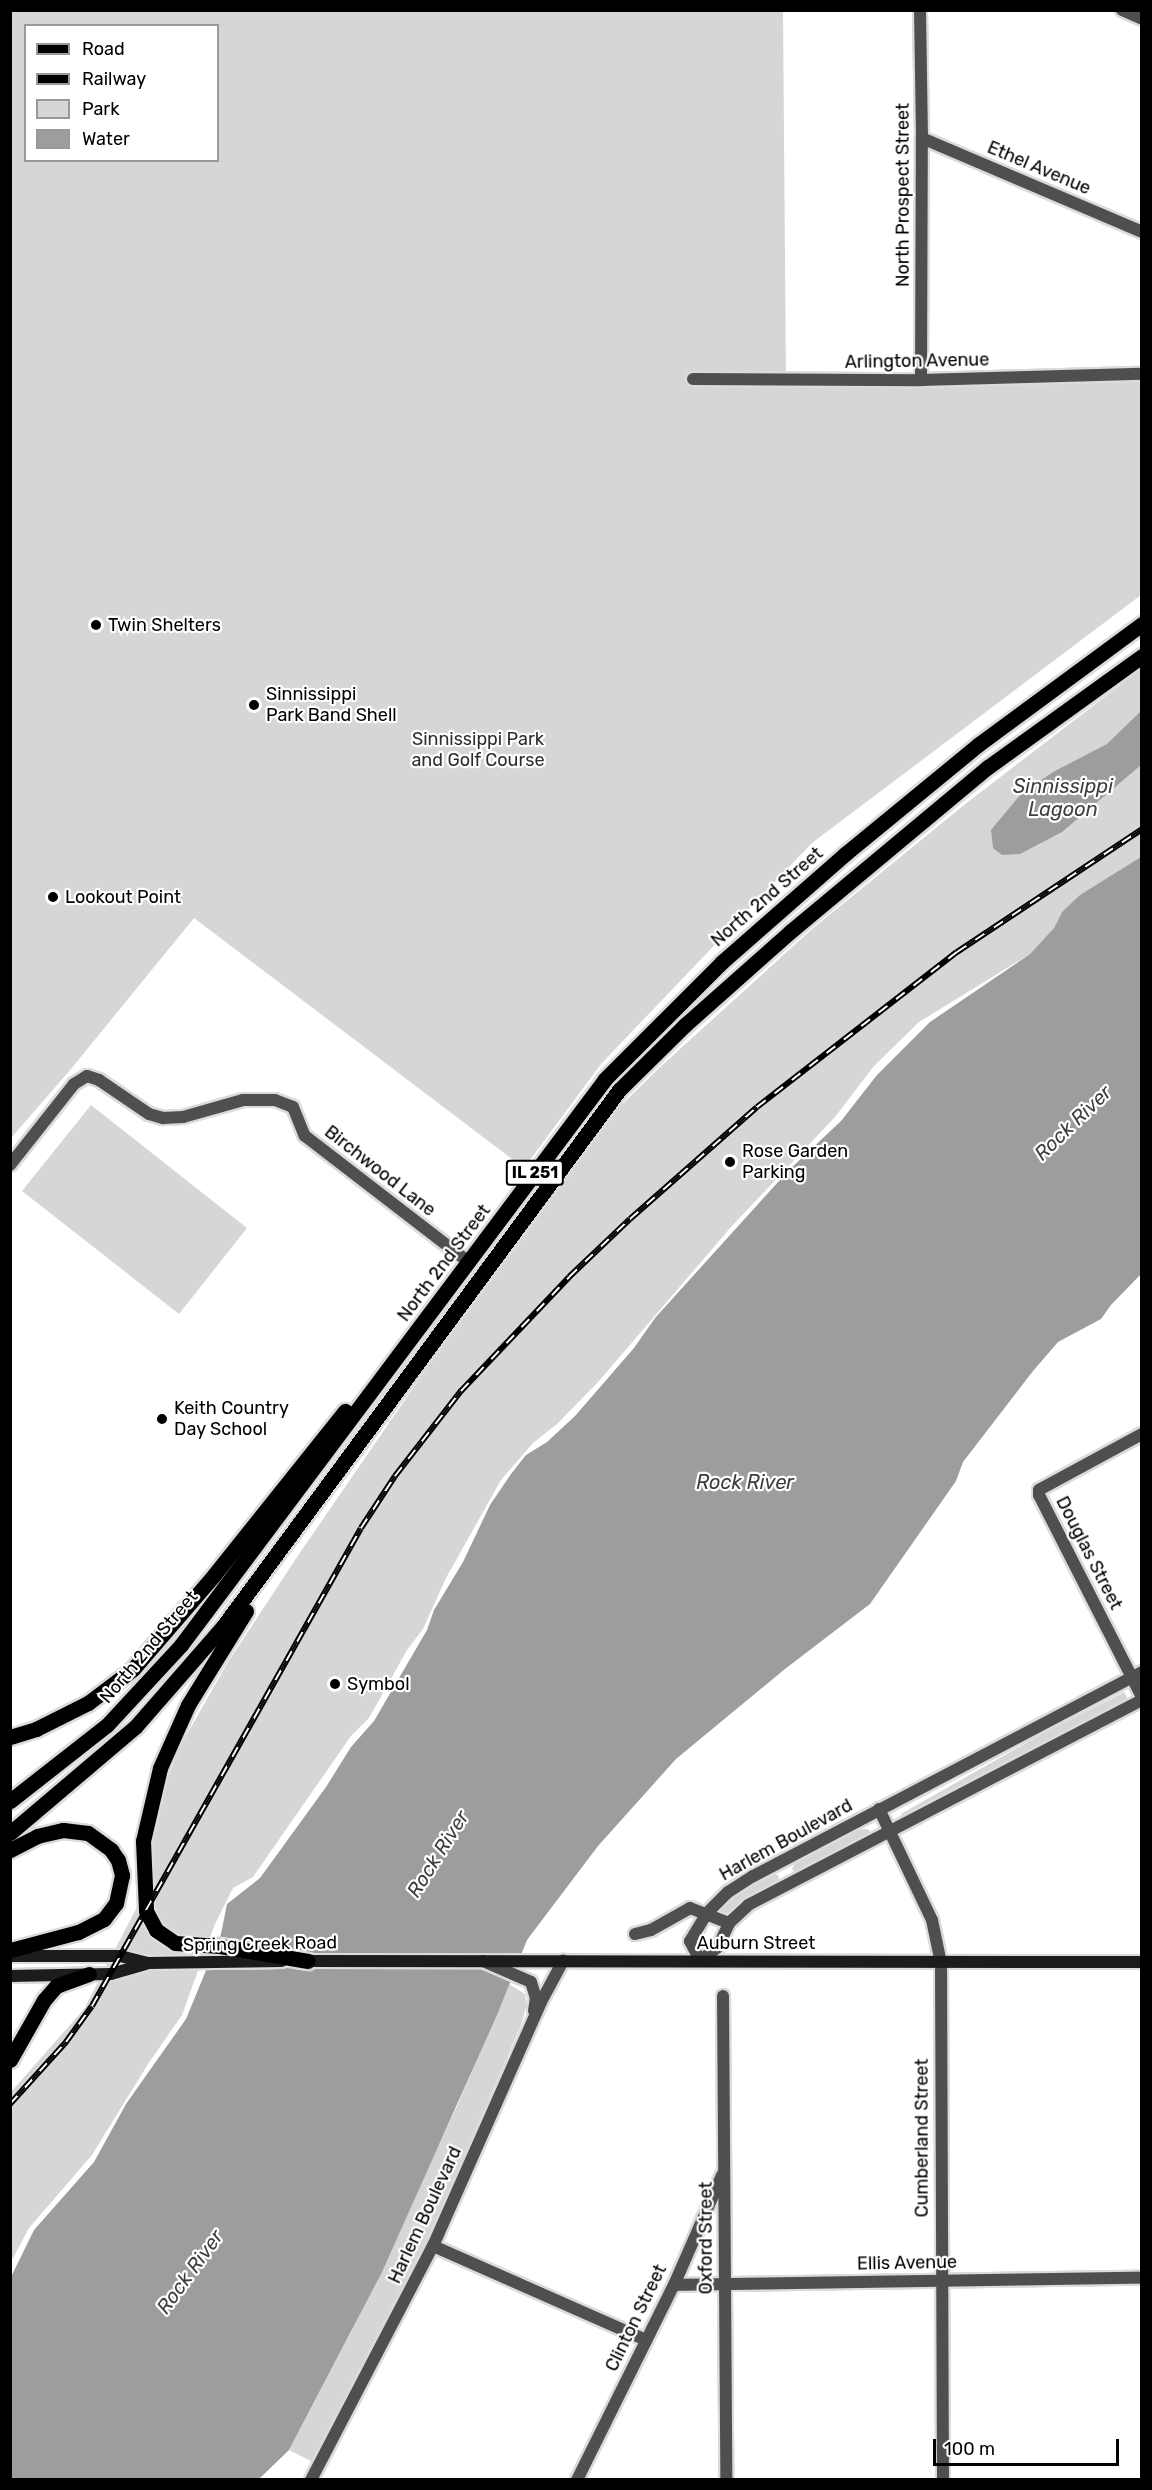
<!DOCTYPE html>
<html>
<head>
<meta charset="utf-8">
<style>
  body { margin:0 }
  #map { position:relative; width:1152px; height:2490px; overflow:hidden; background:#fff; font-family:Rubik,sans-serif }
  div>[style] { position:absolute }
  .green>* { inset:0; background:#d6d6d6 }
  .water>* { inset:0; background:#9d9d9d }
  .roads { filter:drop-shadow(2px 0 #dbdbdb) drop-shadow(-2px 0 #dbdbdb) drop-shadow(0 2px #dbdbdb) drop-shadow(0 -2px #dbdbdb) }
  .minor>* { height:12px; margin:-6px; padding:0 6px; transform-origin:6px; border-radius:6px; background:#4f4f4f }
  .tertiary>* { height:12px; margin:-6px; padding:0 6px; transform-origin:6px; border-radius:6px; background:#4f4f4f }
  .secondary>* { height:12px; margin:-6px; padding:0 6px; transform-origin:6px; border-radius:6px; background:#1c1c1c }
  .primary>* { height:15px; margin:-7.5px; padding:0 7.5px; transform-origin:7.5px; border-radius:7.5px; background:#000 }
  .rail>* { height:6px; margin-top:-3px; transform-origin:0; background:repeating-linear-gradient(90deg,#fff 0 11px,#000 0 22px); box-sizing:border-box; border-block:2px solid #000 }
  .dots>* { width:16px; height:16px; translate:-50% -50%; box-sizing:border-box; border:3px solid #fff; border-radius:50% }
  span { translate:-50% -50%; white-space:nowrap; text-align:center; line-height:1.15; -webkit-text-stroke:4.5px #fff; paint-order:stroke }
  .shield-label span { padding:2px 4px; background:#fff; border:2px solid; border-radius:4px; -webkit-text-stroke-width:0 }
  .shield-label { font-size:16px; color:#000; font-weight:700 }
  .street-label { font-size:18px; color:#000 }
  .poi-label { font-size:18px; color:#000 }
  .left { translate:0 -50%; text-align:left }
  .park-label { font-size:18px; color:#2d2d2d }
  .water-label { font-size:20px; color:#3e3e3e; font-style:italic }
  .frame { position:absolute; inset:0; border:12px solid #000; pointer-events:none }
  .legend { position:absolute; left:24px; top:24px; width:195px; height:138px; box-sizing:border-box; background:#fff; border:2px solid #999; margin:0; padding:8px 10px; list-style:none; font-size:18px; color:#000 }
  .legend li { display:flex; align-items:center; gap:12px; height:30px }
  .legend b { width:30px; border:2px solid #999 }
  .scale { position:absolute; left:933px; top:2439px; width:186px; height:27px; box-sizing:border-box; border:3px solid #000; border-top:0; padding-left:8px; font-size:18px; line-height:21px; white-space:nowrap; color:#000; -webkit-text-stroke:4px #fff; paint-order:stroke }
</style>
</head>
<body>
<div id="map">
  <div class="green">
    <i style="clip-path:polygon(evenodd,11px 11px,783px 11px,786px 379px,1141px 374px,1141px 595px,812px 843px,601px 1064px,524px 1168px,194px 918px,71px 1069px,11px 1138px,11px 11px,26px 26px,218px 26px,218px 160px,26px 160px,26px 26px)"></i>
    <i style="clip-path:polygon(1141px 669px,1141px 857px,1062px 912px,1054px 928px,1030px 954px,919px 1022px,874px 1066px,835px 1117px,731px 1227px,599px 1381px,557px 1424px,533px 1443px,501px 1480px,446px 1578px,423px 1629px,407px 1650px,369px 1718px,351px 1736px,253px 1877px,233px 1888px,215px 1924px,182px 2015px,148px 2064px,92px 2155px,29px 2228px,11px 2262px,11px 2092px,84px 2009px,147px 1888px,150px 1830px,178px 1750px,228px 1662px,299px 1554px,440px 1349px,602px 1124px,658px 1069px,812px 929px,964px 805px)"></i>
    <i style="clip-path:polygon(91px 1105px,247px 1228px,179px 1314px,22px 1191px)"></i>
    <i style="clip-path:polygon(1124px 1692px,1127px 1697px,1125px 1700px,902px 1816px,901px 1814px,1040px 1735px)"></i>
    <i style="clip-path:polygon(867px 1829px,870px 1831px,868px 1835px,800px 1870px,794px 1872px,792px 1869px,795px 1863px,857px 1830px)"></i>
    <i style="clip-path:polygon(774px 1873px,779px 1876px,778px 1882px,738px 1903px,725px 1916px,720px 1915px,721px 1909px,735px 1895px)"></i>
    <i style="clip-path:polygon(509px 1984px,525px 1994px,527px 2004px,521px 2025px,415px 2268px,313px 2462px,289px 2450px,352px 2330px,458px 2104px)"></i>
  </div>
  <div class="water">
    <i style="clip-path:polygon(1141px 711px,1141px 765px,1062px 832px,1020px 854px,1002px 855px,993px 848px,991px 830px,1021px 794px,1053px 772px,1107px 744px)"></i>
    <i style="clip-path:polygon(1141px 857px,1141px 1274px,1111px 1305px,1101px 1319px,1058px 1342px,1033px 1371px,963px 1462px,956px 1481px,870px 1604px,785px 1669px,676px 1759px,598px 1846px,527px 1940px,497px 2015px,382px 2272px,289px 2450px,259px 2479px,11px 2479px,10px 2279px,34px 2230px,94px 2162px,126px 2104px,186px 2019px,221px 1934px,227px 1904px,260px 1878px,326px 1787px,351px 1747px,374px 1721px,427px 1630px,434px 1610px,463px 1562px,490px 1505px,511px 1474px,526px 1455px,547px 1442px,575px 1416px,634px 1348px,655px 1318px,788px 1171px,841px 1121px,877px 1075px,930px 1022px,1030px 954px,1054px 928px,1062px 912px,1080px 895px)"></i>
  </div>
  <div class="roads">
    <div class="minor">
      <i style="left:1122px;top:10px;width:22px;rotate:24deg"></i>
      <i style="left:693px;top:379px;width:228px;rotate:0.3deg"></i>
      <i style="left:921px;top:380px;width:221px;rotate:-1.6deg"></i>
      <i style="left:921px;top:380px;width:242px;rotate:-89.8deg"></i>
      <i style="left:922px;top:138px;width:239px;rotate:23.1deg"></i>
      <i style="left:10px;top:1165px;width:103px;rotate:-51.7deg"></i>
      <i style="left:74px;top:1084px;width:15px;rotate:-32deg"></i>
      <i style="left:87px;top:1076px;width:13px;rotate:18deg"></i>
      <i style="left:99px;top:1080px;width:60px;rotate:34.2deg"></i>
      <i style="left:149px;top:1114px;width:15px;rotate:16deg"></i>
      <i style="left:163px;top:1118px;width:20px;rotate:-3deg"></i>
      <i style="left:183px;top:1117px;width:62px;rotate:-15.8deg"></i>
      <i style="left:243px;top:1100px;width:32px"></i>
      <i style="left:275px;top:1100px;width:19px;rotate:21deg"></i>
      <i style="left:293px;top:1107px;width:31px;rotate:68deg"></i>
      <i style="left:305px;top:1136px;width:208px;rotate:37.6deg"></i>
      <i style="left:1142px;top:1434px;width:117px;rotate:151.5deg"></i>
      <i style="left:1039px;top:1490px;width:5px;rotate:90deg"></i>
      <i style="left:1039px;top:1495px;width:227px;rotate:63deg"></i>
      <i style="left:635px;top:1934px;width:16px;rotate:-14deg"></i>
      <i style="left:651px;top:1930px;width:45px;rotate:-29.4deg"></i>
      <i style="left:690px;top:1908px;width:42px;rotate:21deg"></i>
      <i style="left:483px;top:1961px;width:52px;rotate:23.6deg"></i>
      <i style="left:531px;top:1982px;width:17px;rotate:73deg"></i>
      <i style="left:536px;top:1998px;width:13px;rotate:99deg"></i>
      <i style="left:723px;top:1996px;width:484px;rotate:89.6deg"></i>
      <i style="left:433px;top:2246px;width:233px;rotate:23.8deg"></i>
      <i style="left:674px;top:2285px;width:468px;rotate:-0.9deg"></i>
      <i style="left:311px;top:2480px;width:264px;rotate:-62.5deg"></i>
      <i style="left:433px;top:2246px;width:267px;rotate:-66.1deg"></i>
      <i style="left:541px;top:2002px;width:47px;rotate:-61.8deg"></i>
      <i style="left:577px;top:2480px;width:218px;rotate:-63.6deg"></i>
      <i style="left:674px;top:2285px;width:120px;rotate:-66.4deg"></i>
    </div>
    <div class="tertiary">
      <i style="left:920px;top:10px;width:128px;rotate:89.1deg"></i>
      <i style="left:1142px;top:1672px;width:439px;rotate:152.3deg"></i>
      <i style="left:753px;top:1876px;width:30px;rotate:147deg"></i>
      <i style="left:728px;top:1892px;width:30px;rotate:135deg"></i>
      <i style="left:707px;top:1913px;width:33px;rotate:121deg"></i>
      <i style="left:690px;top:1941px;width:22px;rotate:63deg"></i>
      <i style="left:700px;top:1961px;width:23px;rotate:-38deg"></i>
      <i style="left:718px;top:1947px;width:26px;rotate:-65deg"></i>
      <i style="left:729px;top:1923px;width:26px;rotate:-43deg"></i>
      <i style="left:748px;top:1905px;width:444px;rotate:-27.5deg"></i>
      <i style="left:879px;top:1809px;width:123px;rotate:64.5deg"></i>
      <i style="left:932px;top:1920px;width:44px;rotate:78.2deg"></i>
      <i style="left:941px;top:1963px;width:517px;rotate:89.78deg"></i>
    </div>
    <div class="secondary">
      <i style="left:10px;top:1956px;width:110px"></i>
      <i style="left:120px;top:1956px;width:29px;rotate:14deg"></i>
      <i style="left:148px;top:1963px;width:134px;rotate:-0.9deg"></i>
      <i style="left:300px;top:1961px;width:842px;rotate:0.07deg"></i>
      <i style="left:10px;top:1976px;width:101px;rotate:-1.1deg"></i>
      <i style="left:111px;top:1974px;width:37px;rotate:-16deg"></i>
    </div>
    <div class="primary">
      <i style="left:246px;top:1611px;width:110px;rotate:121.7deg"></i>
      <i style="left:188px;top:1705px;width:69px;rotate:114deg"></i>
      <i style="left:160px;top:1768px;width:75px;rotate:103.1deg"></i>
      <i style="left:143px;top:1841px;width:70px;rotate:87.5deg"></i>
      <i style="left:146px;top:1911px;width:21px;rotate:62deg"></i>
      <i style="left:156px;top:1930px;width:23px;rotate:34deg"></i>
      <i style="left:175px;top:1943px;width:45px;rotate:3.8deg"></i>
      <i style="left:220px;top:1946px;width:89px;rotate:9.7deg"></i>
      <i style="left:10px;top:1737px;width:27px;rotate:-17deg"></i>
      <i style="left:36px;top:1729px;width:58px;rotate:-26.6deg"></i>
      <i style="left:88px;top:1703px;width:56px;rotate:-37.1deg"></i>
      <i style="left:133px;top:1669px;width:124px;rotate:-49.2deg"></i>
      <i style="left:214px;top:1575px;width:210px;rotate:-51.4deg"></i>
      <i style="left:10px;top:1801px;width:123px;rotate:-38.1deg"></i>
      <i style="left:107px;top:1725px;width:109px;rotate:-47.2deg"></i>
      <i style="left:181px;top:1645px;width:707px;rotate:-53.16deg"></i>
      <i style="left:605px;top:1079px;width:165px;rotate:-45deg"></i>
      <i style="left:722px;top:962px;width:164px;rotate:-41.3deg"></i>
      <i style="left:845px;top:854px;width:173px;rotate:-39.4deg"></i>
      <i style="left:979px;top:744px;width:202px;rotate:-36.4deg"></i>
      <i style="left:10px;top:1833px;width:165px;rotate:-40.3deg"></i>
      <i style="left:136px;top:1726px;width:134px;rotate:-48.9deg"></i>
      <i style="left:224px;top:1625px;width:665px;rotate:-53.56deg"></i>
      <i style="left:619px;top:1090px;width:93px;rotate:-44.6deg"></i>
      <i style="left:685px;top:1025px;width:142px;rotate:-41.6deg"></i>
      <i style="left:791px;top:931px;width:256px;rotate:-39.8deg"></i>
      <i style="left:988px;top:767px;width:190px;rotate:-35.8deg"></i>
      <i style="left:10px;top:1850px;width:30px;rotate:-27deg"></i>
      <i style="left:37px;top:1836px;width:27px;rotate:-13deg"></i>
      <i style="left:63px;top:1830px;width:25px;rotate:7deg"></i>
      <i style="left:88px;top:1833px;width:29px;rotate:36deg"></i>
      <i style="left:111px;top:1850px;width:12px;rotate:55deg"></i>
      <i style="left:118px;top:1860px;width:16px;rotate:75deg"></i>
      <i style="left:122px;top:1875px;width:29px;rotate:102deg"></i>
      <i style="left:116px;top:1903px;width:20px;rotate:127deg"></i>
      <i style="left:104px;top:1919px;width:29px;rotate:153deg"></i>
      <i style="left:78px;top:1932px;width:70px;rotate:165.2deg"></i>
      <i style="left:10px;top:2060px;width:69px;rotate:-60.5deg"></i>
      <i style="left:44px;top:2000px;width:18px;rotate:-49deg"></i>
      <i style="left:56px;top:1986px;width:35px;rotate:-20deg"></i>
    </div>
  </div>
  <div class="rail">
    <i style="left:10px;top:2104px;width:84px;rotate:-47.9deg"></i>
    <i style="left:66px;top:2042px;width:44px;rotate:-54.2deg"></i>
    <i style="left:92px;top:2006px;width:548px;rotate:-60.63deg"></i>
    <i style="left:361px;top:1528px;width:62px;rotate:-56.8deg"></i>
    <i style="left:395px;top:1476px;width:108px;rotate:-52.2deg"></i>
    <i style="left:461px;top:1391px;width:157px;rotate:-46.5deg"></i>
    <i style="left:569px;top:1277px;width:84px;rotate:-43.6deg"></i>
    <i style="left:630px;top:1219px;width:169px;rotate:-41.4deg"></i>
    <i style="left:757px;top:1107px;width:253px;rotate:-37.8deg"></i>
    <i style="left:957px;top:952px;width:222px;rotate:-33.6deg"></i>
  </div>
  <div class="dots">
    <i style="left:96px;top:625px;background:#000"></i>
    <i style="left:254px;top:705px;background:#000"></i>
    <i style="left:53px;top:897px;background:#000"></i>
    <i style="left:730px;top:1162px;background:#000"></i>
    <i style="left:162px;top:1419px;background:#000"></i>
    <i style="left:335px;top:1684px;background:#000"></i>
  </div>
  <div class="shield-label">
    <span style="left:535px;top:1173px">IL 251</span>
  </div>
  <div class="street-label">
    <span style="left:1039px;top:168px;rotate:23deg">Ethel Avenue</span>
    <span style="left:903px;top:195px;rotate:-90deg">North Prospect Street</span>
    <span style="left:917px;top:361px;rotate:-1deg">Arlington Avenue</span>
    <span style="left:767px;top:897px;rotate:-41deg">North 2nd Street</span>
    <span style="left:380px;top:1171px;rotate:38deg">Birchwood Lane</span>
    <span style="left:444px;top:1263px;rotate:-53deg">North 2nd Street</span>
    <span style="left:1089px;top:1553px;rotate:63deg">Douglas Street</span>
    <span style="left:149px;top:1647px;rotate:-50deg">North 2nd Street</span>
    <span style="left:786px;top:1840px;rotate:-29deg">Harlem Boulevard</span>
    <span style="left:756px;top:1943px">Auburn Street</span>
    <span style="left:260px;top:1944px;rotate:-1deg">Spring Creek Road</span>
    <span style="left:922px;top:2138px;rotate:-90deg">Cumberland Street</span>
    <span style="left:425px;top:2215px;rotate:-65deg">Harlem Boulevard</span>
    <span style="left:706px;top:2238px;rotate:-90deg">Oxford Street</span>
    <span style="left:907px;top:2263px;rotate:-1deg">Ellis Avenue</span>
    <span style="left:636px;top:2318px;rotate:-64deg">Clinton Street</span>
  </div>
  <div class="poi-label">
    <span class="left" style="left:108px;top:625px">Twin Shelters</span>
    <span class="left" style="left:266px;top:705px">Sinnissippi<br>Park Band Shell</span>
    <span class="left" style="left:65px;top:897px">Lookout Point</span>
    <span class="left" style="left:742px;top:1162px">Rose Garden<br>Parking</span>
    <span class="left" style="left:174px;top:1419px">Keith Country<br>Day School</span>
    <span class="left" style="left:347px;top:1684px">Symbol</span>
  </div>
  <div class="park-label">
    <span style="left:478px;top:750px">Sinnissippi Park<br>and Golf Course</span>
  </div>
  <div class="water-label">
    <span style="left:1063px;top:798px">Sinnissippi<br>Lagoon</span>
    <span style="left:1073px;top:1123px;rotate:-44deg">Rock River</span>
    <span style="left:745px;top:1482px">Rock River</span>
    <span style="left:438px;top:1854px;rotate:-58deg">Rock River</span>
    <span style="left:190px;top:2272px;rotate:-54deg">Rock River</span>
  </div>
  <div class="frame"></div>
  <ul class="legend">
  <li><b style="height:8px;background:#000"></b>Road</li>
  <li><b style="height:8px;background:#000"></b>Railway</li>
  <li><b style="height:16px;background:#d6d6d6"></b>Park</li>
  <li><b style="height:16px;background:#9d9d9d"></b>Water</li>
  </ul>
  <div class="scale">100 m</div>
</div>
</body>
</html>
